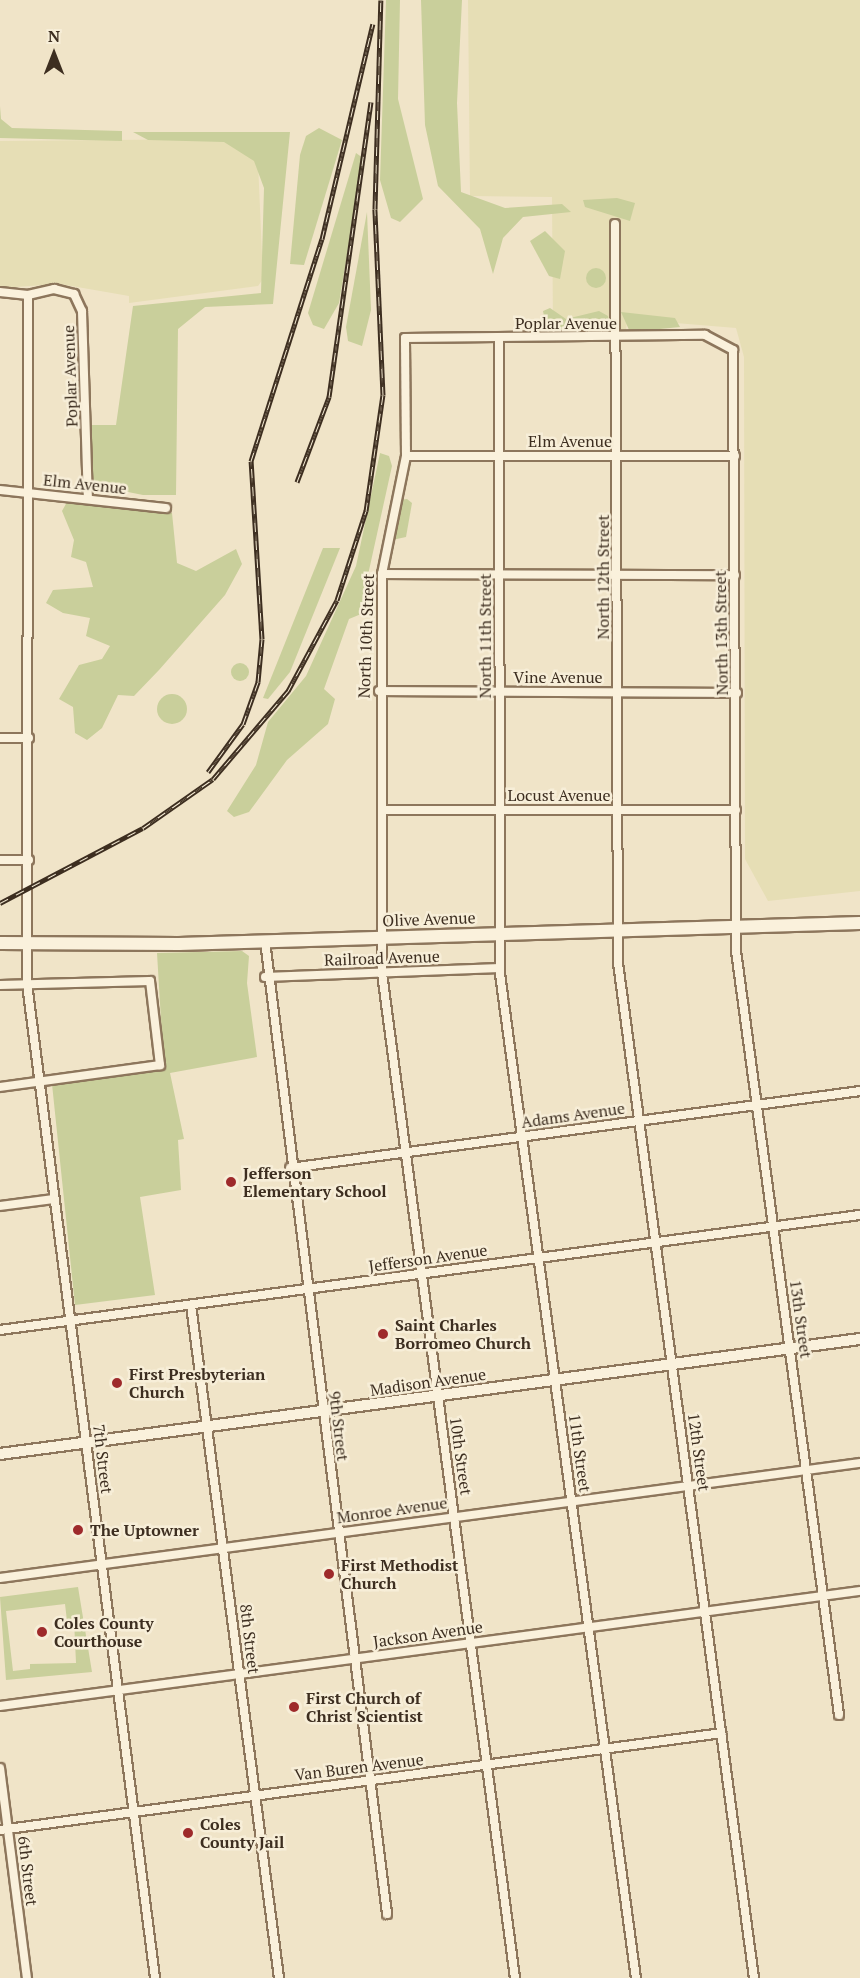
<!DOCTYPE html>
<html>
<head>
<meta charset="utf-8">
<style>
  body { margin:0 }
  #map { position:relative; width:860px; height:1978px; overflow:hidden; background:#f0e4c8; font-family:"PT Serif",serif }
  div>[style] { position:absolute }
  .farmland>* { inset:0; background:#e6deb5 }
  .green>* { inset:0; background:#c9cf9b }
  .round { border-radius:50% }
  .roads { filter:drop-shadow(2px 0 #8d765c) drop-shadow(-2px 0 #8d765c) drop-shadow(0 2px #8d765c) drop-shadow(0 -2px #8d765c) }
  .minor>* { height:8px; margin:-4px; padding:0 4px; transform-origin:4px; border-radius:4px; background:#faf1dc }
  .tertiary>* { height:10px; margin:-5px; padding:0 5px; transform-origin:5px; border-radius:5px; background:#faf1dc }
  .secondary>* { height:12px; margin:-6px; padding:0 6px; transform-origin:6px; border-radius:6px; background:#faf1dc }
  .rail>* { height:5px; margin-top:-2.5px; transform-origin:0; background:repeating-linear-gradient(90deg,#f7eed8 0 9px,#3d2e20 0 18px); box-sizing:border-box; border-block:2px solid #3d2e20 }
  .dots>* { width:16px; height:16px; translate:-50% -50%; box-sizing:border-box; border:3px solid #f7eed8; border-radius:50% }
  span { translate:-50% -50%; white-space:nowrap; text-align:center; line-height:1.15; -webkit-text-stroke:5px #f7eed8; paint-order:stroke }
  .street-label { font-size:16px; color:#3d2e20 }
  .poi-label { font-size:16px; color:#3d2e20; font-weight:700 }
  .left { translate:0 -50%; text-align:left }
  .north { position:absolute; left:24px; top:24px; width:60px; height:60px; -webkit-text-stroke:4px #f7eed8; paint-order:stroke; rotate:0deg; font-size:16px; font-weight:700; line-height:24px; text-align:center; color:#3d2e20 }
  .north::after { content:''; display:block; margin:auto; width:21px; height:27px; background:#3d2e20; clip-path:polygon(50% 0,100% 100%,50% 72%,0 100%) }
</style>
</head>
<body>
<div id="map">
  <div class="farmland">
    <i style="clip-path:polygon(468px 0,860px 0,860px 891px,768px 901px,745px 859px,744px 357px,736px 328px,627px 319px,626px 332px,553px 332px,552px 197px,470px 196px)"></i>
    <i style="clip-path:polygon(223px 139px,258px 162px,263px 279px,258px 286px,129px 303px,129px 296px,60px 284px,0 288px,0 141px)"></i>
  </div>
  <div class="green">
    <i style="clip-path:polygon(386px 0,400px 0,398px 99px,423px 199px,400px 222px,391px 218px,380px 180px)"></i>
    <i style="clip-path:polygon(421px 0,462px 0,457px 103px,461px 192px,505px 208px,562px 204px,571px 212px,523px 217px,503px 238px,493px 274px,480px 229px,438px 186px,425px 125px)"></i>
    <i style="clip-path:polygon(0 106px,1px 119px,12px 128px,122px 131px,122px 141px,0 138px)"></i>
    <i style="clip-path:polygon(319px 128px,342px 140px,304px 265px,290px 264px,300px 155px,306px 136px)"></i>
    <i style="clip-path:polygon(133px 132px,290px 132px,273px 304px,205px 307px,178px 329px,176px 495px,143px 495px,93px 485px,86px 472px,88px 425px,116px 425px,133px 306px,261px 293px,264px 188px,254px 161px,224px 142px,148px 140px)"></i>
    <i style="clip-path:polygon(356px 153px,363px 158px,339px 303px,324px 329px,313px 325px,308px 313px)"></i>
    <i style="clip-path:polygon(617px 198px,635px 203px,630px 221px,585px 207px,583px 200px)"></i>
    <i style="clip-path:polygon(367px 212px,371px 310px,362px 346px,348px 341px,346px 327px)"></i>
    <i style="clip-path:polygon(545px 231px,565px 251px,560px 279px,549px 276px,530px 241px)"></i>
    <i class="round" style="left:586px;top:268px;width:20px;height:20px"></i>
    <i style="clip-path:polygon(550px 308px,566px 319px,599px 311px,608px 316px,609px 329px,547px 332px,543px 311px)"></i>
    <i style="clip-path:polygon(621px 312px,675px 318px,680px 327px,630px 332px)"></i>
    <i style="clip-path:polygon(380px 453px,389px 456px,392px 466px,366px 584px,366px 612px,349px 619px,324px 689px,335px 699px,328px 724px,287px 760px,249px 812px,234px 817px,227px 811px,256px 765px,268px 722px,306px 676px,356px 566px)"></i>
    <i style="clip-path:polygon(407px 499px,412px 503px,406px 537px,392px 540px,400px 500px)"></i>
    <i style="clip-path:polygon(67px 502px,172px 513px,177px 563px,196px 571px,236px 549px,242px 564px,225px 595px,159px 670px,134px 696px,118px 695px,102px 728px,87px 740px,75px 733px,73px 707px,59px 699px,79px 665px,102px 659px,110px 646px,86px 636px,90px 618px,63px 613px,46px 603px,53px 590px,93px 587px,86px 562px,71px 557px,74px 540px,62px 511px)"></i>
    <i style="clip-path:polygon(323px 548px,340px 548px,290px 672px,268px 699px,263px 698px)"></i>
    <i class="round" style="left:231px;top:663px;width:18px;height:18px"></i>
    <i class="round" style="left:157px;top:694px;width:30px;height:30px"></i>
    <i style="clip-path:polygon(242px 951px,249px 956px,247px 983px,257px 1057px,170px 1073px,184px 1139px,178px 1140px,181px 1190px,140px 1197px,155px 1295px,75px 1305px,52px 1084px,164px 1070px,157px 953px)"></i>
    <i style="clip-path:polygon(evenodd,78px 1587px,92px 1672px,6px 1680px,0 1597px,78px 1587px,65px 1604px,67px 1621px,74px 1620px,76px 1663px,30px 1664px,30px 1669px,13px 1671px,6px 1611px,65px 1604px)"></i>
  </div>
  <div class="roads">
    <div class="minor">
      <i style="left:615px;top:224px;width:739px;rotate:89.77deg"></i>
      <i style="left:618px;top:963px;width:1024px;rotate:82.37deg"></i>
      <i style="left:0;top:292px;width:28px;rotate:6deg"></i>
      <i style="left:28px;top:295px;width:27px;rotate:-13deg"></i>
      <i style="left:54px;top:289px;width:21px;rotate:14deg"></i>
      <i style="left:74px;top:294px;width:19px;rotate:65deg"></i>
      <i style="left:82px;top:311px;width:188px;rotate:88.2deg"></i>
      <i style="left:28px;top:295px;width:689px;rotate:90.08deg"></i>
      <i style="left:27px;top:984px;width:1002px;rotate:82.66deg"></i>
      <i style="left:499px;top:338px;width:636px;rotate:89.91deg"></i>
      <i style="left:500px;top:974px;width:1013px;rotate:82.29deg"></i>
      <i style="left:406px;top:456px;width:329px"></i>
      <i style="left:0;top:490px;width:167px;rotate:6.2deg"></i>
      <i style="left:382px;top:574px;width:353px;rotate:0.2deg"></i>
      <i style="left:379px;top:691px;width:358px;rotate:0.3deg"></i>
      <i style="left:0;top:738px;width:29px"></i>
      <i style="left:382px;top:810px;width:354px"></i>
      <i style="left:0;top:860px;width:29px"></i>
      <i style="left:265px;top:941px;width:981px;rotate:82.85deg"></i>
      <i style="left:265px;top:977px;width:235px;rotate:-2.2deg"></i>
      <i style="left:0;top:985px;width:150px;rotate:-1.5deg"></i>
      <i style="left:150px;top:981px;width:85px;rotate:83.2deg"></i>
      <i style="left:160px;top:1065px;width:162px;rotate:172.2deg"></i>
      <i style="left:290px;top:1168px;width:575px;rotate:-7.69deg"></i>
      <i style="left:0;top:1206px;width:54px;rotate:-7.4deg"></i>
      <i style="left:191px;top:1305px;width:679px;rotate:82.55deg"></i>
      <i style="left:0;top:1330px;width:868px;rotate:-7.62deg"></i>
      <i style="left:0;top:1578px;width:868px;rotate:-7.62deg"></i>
      <i style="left:0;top:1706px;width:868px;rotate:-7.62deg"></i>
      <i style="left:0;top:1768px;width:212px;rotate:82.7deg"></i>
      <i style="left:0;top:1830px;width:728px;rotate:-7.65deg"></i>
      <i style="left:515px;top:1978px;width:1014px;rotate:-97.54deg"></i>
      <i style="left:382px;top:973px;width:399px;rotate:-90deg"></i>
      <i style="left:382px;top:574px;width:120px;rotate:-78.5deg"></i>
      <i style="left:406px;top:456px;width:118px;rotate:-90.5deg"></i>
      <i style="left:405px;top:338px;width:300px;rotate:-0.6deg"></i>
      <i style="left:705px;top:335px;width:32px;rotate:28deg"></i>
      <i style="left:733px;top:350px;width:601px;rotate:89.71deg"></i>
      <i style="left:736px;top:951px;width:771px;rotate:82.32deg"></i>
    </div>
    <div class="tertiary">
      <i style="left:0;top:1454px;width:868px;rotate:-7.62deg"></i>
    </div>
    <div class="secondary">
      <i style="left:0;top:943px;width:179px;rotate:0.3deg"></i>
      <i style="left:179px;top:944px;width:681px;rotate:-1.77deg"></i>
    </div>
  </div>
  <div class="rail">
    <i style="left:297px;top:482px;width:91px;rotate:-69.4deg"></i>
    <i style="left:329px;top:397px;width:298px;rotate:-81.9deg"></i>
    <i style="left:208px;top:772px;width:59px;rotate:-53.9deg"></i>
    <i style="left:243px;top:724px;width:45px;rotate:-70.3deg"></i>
    <i style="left:258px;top:682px;width:43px;rotate:-84.7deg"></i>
    <i style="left:262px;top:639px;width:178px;rotate:-93.5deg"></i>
    <i style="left:251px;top:461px;width:233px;rotate:-72.3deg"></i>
    <i style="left:322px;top:239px;width:221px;rotate:-76.7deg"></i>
    <i style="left:0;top:903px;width:161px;rotate:-27.7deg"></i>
    <i style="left:143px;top:828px;width:85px;rotate:-35deg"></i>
    <i style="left:213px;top:779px;width:116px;rotate:-49.6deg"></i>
    <i style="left:288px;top:691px;width:103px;rotate:-61.7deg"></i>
    <i style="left:337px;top:600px;width:94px;rotate:-72deg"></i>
    <i style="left:366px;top:511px;width:117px;rotate:-81.7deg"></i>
    <i style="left:383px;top:395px;width:186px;rotate:-92.5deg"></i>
    <i style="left:375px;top:209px;width:209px;rotate:-88.4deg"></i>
  </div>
  <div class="dots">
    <i style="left:231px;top:1182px;background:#9e2a2b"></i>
    <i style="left:383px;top:1334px;background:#9e2a2b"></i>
    <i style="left:117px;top:1383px;background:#9e2a2b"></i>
    <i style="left:78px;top:1530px;background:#9e2a2b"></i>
    <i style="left:329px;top:1574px;background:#9e2a2b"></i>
    <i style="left:42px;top:1632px;background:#9e2a2b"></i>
    <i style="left:294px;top:1707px;background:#9e2a2b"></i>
    <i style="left:188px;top:1833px;background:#9e2a2b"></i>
  </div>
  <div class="street-label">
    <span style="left:566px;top:323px">Poplar Avenue</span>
    <span style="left:70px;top:376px;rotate:-92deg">Poplar Avenue</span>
    <span style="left:570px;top:441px">Elm Avenue</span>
    <span style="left:85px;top:484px;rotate:6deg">Elm Avenue</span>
    <span style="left:603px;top:577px;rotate:-90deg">North 12th Street</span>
    <span style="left:721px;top:633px;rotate:-91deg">North 13th Street</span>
    <span style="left:366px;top:636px;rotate:-88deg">North 10th Street</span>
    <span style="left:485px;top:636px;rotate:-90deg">North 11th Street</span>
    <span style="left:558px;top:677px">Vine Avenue</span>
    <span style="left:559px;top:795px">Locust Avenue</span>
    <span style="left:429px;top:919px;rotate:-2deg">Olive Avenue</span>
    <span style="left:382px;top:958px;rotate:-2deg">Railroad Avenue</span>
    <span style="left:573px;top:1115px;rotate:-8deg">Adams Avenue</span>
    <span style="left:428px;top:1258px;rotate:-8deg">Jefferson Avenue</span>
    <span style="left:801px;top:1319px;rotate:82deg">13th Street</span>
    <span style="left:428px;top:1382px;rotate:-8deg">Madison Avenue</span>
    <span style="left:339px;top:1426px;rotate:83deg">9th Street</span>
    <span style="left:699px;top:1452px;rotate:82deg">12th Street</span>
    <span style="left:580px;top:1453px;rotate:82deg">11th Street</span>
    <span style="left:461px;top:1456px;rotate:82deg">10th Street</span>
    <span style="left:103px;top:1459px;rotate:83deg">7th Street</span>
    <span style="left:392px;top:1510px;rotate:-8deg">Monroe Avenue</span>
    <span style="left:428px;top:1634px;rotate:-8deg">Jackson Avenue</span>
    <span style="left:250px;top:1639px;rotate:83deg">8th Street</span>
    <span style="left:359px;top:1767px;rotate:-7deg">Van Buren Avenue</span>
    <span style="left:28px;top:1871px;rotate:83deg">6th Street</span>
  </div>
  <div class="poi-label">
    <span class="left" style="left:243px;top:1182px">Jefferson<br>Elementary School</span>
    <span class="left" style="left:395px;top:1334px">Saint Charles<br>Borromeo Church</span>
    <span class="left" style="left:129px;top:1383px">First Presbyterian<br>Church</span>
    <span class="left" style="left:90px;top:1530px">The Uptowner</span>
    <span class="left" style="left:341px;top:1574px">First Methodist<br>Church</span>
    <span class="left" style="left:54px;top:1632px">Coles County<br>Courthouse</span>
    <span class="left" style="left:306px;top:1707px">First Church of<br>Christ Scientist</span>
    <span class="left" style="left:200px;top:1833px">Coles<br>County Jail</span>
  </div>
  <div class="north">N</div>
</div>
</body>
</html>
